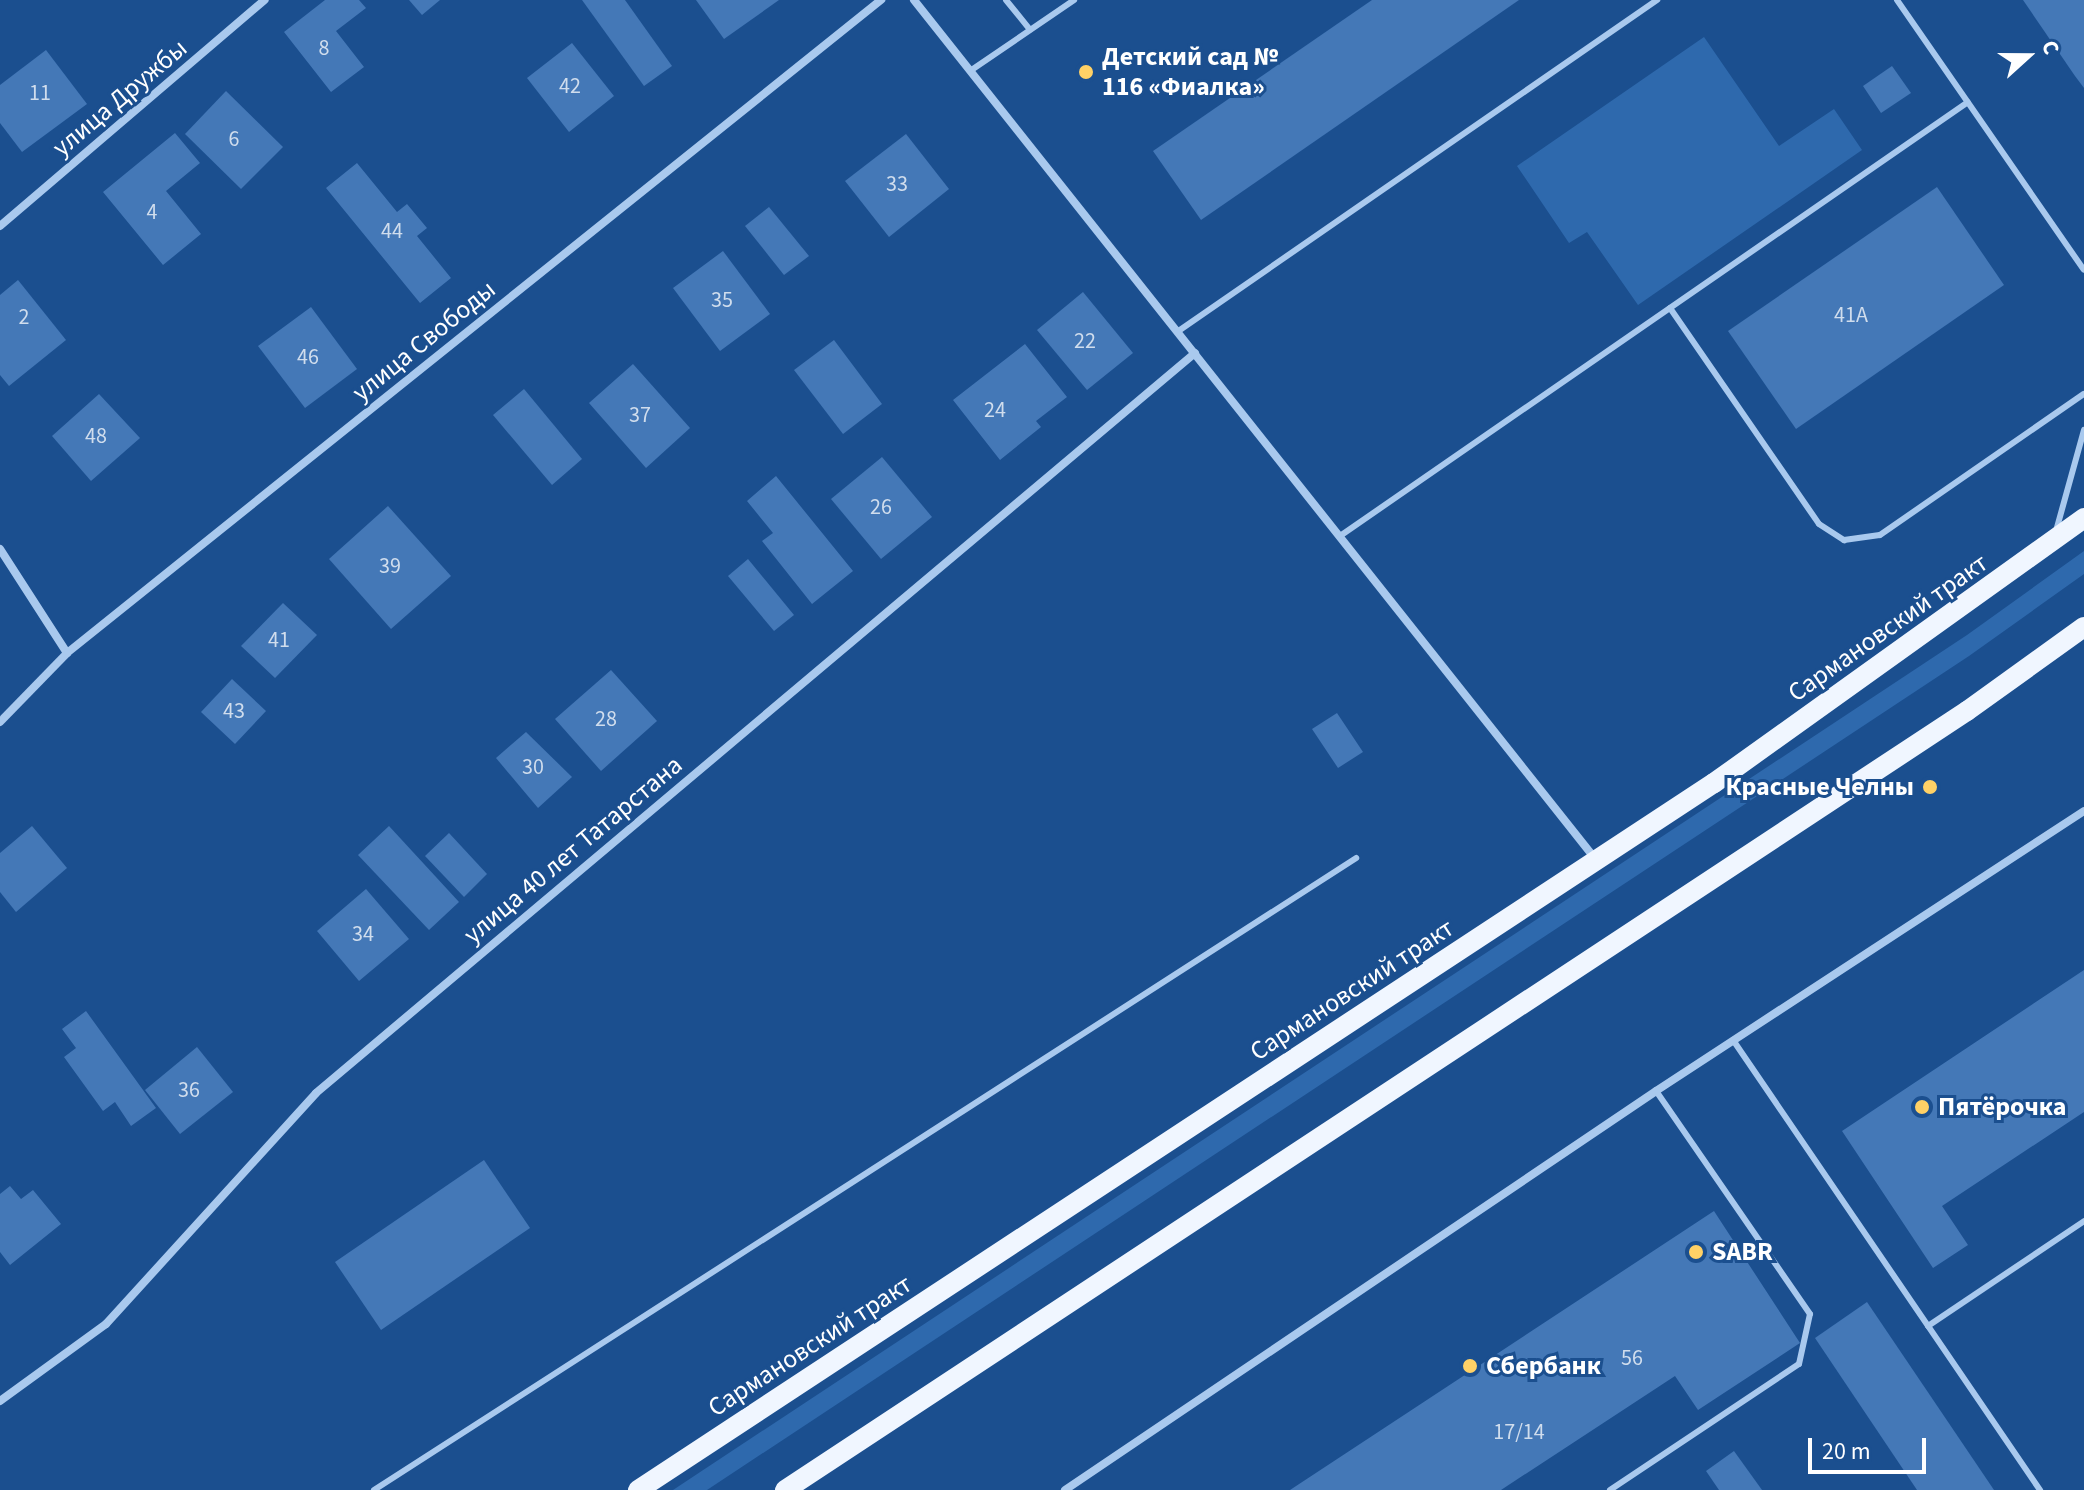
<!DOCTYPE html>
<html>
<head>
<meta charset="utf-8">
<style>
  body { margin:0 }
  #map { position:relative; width:2084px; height:1490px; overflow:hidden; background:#1b4f8f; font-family:"Source Sans 3",sans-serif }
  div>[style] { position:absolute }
  .green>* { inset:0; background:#2e69ad }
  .building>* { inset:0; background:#4478b7 }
  .service>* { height:6px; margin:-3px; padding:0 3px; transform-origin:3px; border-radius:3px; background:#a9c9ee }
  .minor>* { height:8px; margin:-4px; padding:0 4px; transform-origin:4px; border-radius:4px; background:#a9c9ee }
  .primary>* { height:20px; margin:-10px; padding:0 10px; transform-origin:10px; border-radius:10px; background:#f0f6ff }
  .dots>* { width:22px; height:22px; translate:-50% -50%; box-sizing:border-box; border:4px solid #1b4f8f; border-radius:50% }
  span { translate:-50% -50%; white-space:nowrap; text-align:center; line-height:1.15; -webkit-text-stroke:6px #1b4f8f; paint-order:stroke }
  .number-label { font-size:22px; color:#d0dded }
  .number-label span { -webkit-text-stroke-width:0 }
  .poi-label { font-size:26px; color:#fff; font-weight:700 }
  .left { translate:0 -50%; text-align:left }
  .right { translate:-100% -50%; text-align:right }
  .street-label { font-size:26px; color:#fff }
  .north { position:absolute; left:1988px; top:16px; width:80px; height:80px; -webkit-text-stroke:6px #1b4f8f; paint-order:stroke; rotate:69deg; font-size:22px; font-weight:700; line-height:32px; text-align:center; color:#fff }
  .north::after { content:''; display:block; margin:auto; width:28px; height:36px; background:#fff; clip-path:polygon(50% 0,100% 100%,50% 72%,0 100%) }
  .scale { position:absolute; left:1808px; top:1438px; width:118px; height:36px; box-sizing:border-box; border:4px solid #fff; border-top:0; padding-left:10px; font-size:24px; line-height:28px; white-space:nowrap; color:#fff; -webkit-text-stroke:6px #1b4f8f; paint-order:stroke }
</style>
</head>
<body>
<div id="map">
  <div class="green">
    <i style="clip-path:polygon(1704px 37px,1779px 146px,1834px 109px,1862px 150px,1638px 305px,1587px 232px,1569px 243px,1517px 166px)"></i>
    <i style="clip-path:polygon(2084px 551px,2084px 574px,1969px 656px,707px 1490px,673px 1490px,1967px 635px)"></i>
  </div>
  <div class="building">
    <i style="clip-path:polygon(325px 0,359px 0,366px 8px,336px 31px,364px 67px,331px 92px,284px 32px)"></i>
    <i style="clip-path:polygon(409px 0,440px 0,422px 15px)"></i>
    <i style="clip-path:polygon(582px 0,625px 0,672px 66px,644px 86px)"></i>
    <i style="clip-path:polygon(696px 0,779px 0,724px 39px)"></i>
    <i style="clip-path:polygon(1372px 0,1519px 0,1201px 220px,1153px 151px)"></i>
    <i style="clip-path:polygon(2023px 0,2084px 0,2084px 88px,2075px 76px)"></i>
    <i style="clip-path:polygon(572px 43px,614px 96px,569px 132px,527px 78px)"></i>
    <i style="clip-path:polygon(46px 50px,87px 104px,22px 152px,0 123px,0 85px)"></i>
    <i style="clip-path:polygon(1892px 66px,1911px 93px,1881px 113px,1863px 86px)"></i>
    <i style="clip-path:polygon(226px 91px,283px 147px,241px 189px,185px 134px)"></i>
    <i style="clip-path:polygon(175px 133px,200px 163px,166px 191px,201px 234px,163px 265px,103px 192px)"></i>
    <i style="clip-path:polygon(906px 134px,949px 189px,889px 237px,845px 181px)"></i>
    <i style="clip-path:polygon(357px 163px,397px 212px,407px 204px,427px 228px,417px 236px,451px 278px,420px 303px,326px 188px)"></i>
    <i style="clip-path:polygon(1937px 187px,2004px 285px,1796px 429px,1728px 331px)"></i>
    <i style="clip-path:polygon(769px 207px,809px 256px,784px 275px,745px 226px)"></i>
    <i style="clip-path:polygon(723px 251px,770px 314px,720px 351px,673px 288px)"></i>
    <i style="clip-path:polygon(18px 280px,66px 340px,9px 386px,0 375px,0 295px)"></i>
    <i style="clip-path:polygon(1083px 292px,1133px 353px,1087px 390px,1037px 330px)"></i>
    <i style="clip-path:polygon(311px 307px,357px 369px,305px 408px,258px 346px)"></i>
    <i style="clip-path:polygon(834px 340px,882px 404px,843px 434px,794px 370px)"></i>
    <i style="clip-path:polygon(1025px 344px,1067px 397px,1036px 421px,1041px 427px,1000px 460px,953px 400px)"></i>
    <i style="clip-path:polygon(633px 364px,690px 428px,646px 468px,589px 403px)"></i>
    <i style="clip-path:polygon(524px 389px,582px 459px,552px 485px,493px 415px)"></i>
    <i style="clip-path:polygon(99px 394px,140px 438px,91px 481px,52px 436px)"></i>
    <i style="clip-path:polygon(882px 457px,932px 517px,881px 559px,831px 499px)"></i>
    <i style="clip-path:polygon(776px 476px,853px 571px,812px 604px,762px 541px,773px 533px,747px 501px)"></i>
    <i style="clip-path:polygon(388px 506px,451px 576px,391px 629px,329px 559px)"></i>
    <i style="clip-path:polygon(748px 559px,794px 615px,774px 631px,728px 576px)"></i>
    <i style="clip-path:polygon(283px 603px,317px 635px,275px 678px,241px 646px)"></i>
    <i style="clip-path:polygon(611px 670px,657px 721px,601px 771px,555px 719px)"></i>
    <i style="clip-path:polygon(232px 679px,266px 711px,235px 744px,201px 712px)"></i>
    <i style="clip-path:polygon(1337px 713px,1363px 752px,1338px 768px,1312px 729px)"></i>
    <i style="clip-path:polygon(526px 732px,572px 777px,538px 808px,496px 758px)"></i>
    <i style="clip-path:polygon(32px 826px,67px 868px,16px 912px,0 892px,0 853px)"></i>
    <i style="clip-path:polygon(389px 826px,459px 902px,429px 930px,358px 855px)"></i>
    <i style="clip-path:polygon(449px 833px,487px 874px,464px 897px,425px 856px)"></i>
    <i style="clip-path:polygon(366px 889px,409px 939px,359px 981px,317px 931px)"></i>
    <i style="clip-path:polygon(2084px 970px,2084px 1112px,1942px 1206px,1968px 1245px,1933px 1268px,1842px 1131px)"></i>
    <i style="clip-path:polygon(86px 1011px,156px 1108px,131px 1126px,115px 1102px,103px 1111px,64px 1057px,76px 1048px,62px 1029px)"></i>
    <i style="clip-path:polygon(197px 1047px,233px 1092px,180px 1134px,145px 1090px)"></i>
    <i style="clip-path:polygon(484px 1160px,530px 1228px,381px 1330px,335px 1262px)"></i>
    <i style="clip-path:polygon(10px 1186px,21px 1199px,33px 1190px,61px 1224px,10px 1265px,0 1252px,0 1194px)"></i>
    <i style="clip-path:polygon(1714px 1211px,1800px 1343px,1698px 1410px,1675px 1376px,1501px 1490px,1290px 1490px)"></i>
    <i style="clip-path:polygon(1867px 1302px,1994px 1490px,1917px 1490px,1815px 1338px)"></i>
    <i style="clip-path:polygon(1734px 1451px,1762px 1490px,1719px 1490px,1706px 1471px)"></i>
  </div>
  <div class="service">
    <i style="left:1006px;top:0;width:38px;rotate:51deg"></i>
    <i style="left:1897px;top:0;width:328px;rotate:55.3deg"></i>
    <i style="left:970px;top:71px;width:126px;rotate:-34.3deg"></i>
    <i style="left:1670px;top:308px;width:262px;rotate:55.4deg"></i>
    <i style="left:1819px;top:524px;width:30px;rotate:33deg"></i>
    <i style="left:1844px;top:540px;width:36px;rotate:-8deg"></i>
    <i style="left:1880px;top:535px;width:248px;rotate:-34.7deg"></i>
    <i style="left:1177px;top:332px;width:584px;rotate:-34.67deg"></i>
    <i style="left:2056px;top:531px;width:105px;rotate:-74.5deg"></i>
    <i style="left:1340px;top:536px;width:763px;rotate:-34.65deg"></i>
    <i style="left:1733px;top:1040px;width:545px;rotate:55.7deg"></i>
    <i style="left:1928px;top:1326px;width:188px;rotate:-33.9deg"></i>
    <i style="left:374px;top:1490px;width:1168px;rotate:-32.76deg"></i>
    <i style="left:1610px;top:1490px;width:227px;rotate:-33.7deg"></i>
    <i style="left:1799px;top:1364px;width:51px;rotate:-77.6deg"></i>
    <i style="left:1810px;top:1314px;width:271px;rotate:-124.6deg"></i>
  </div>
  <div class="minor">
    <i style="left:914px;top:0;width:1098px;rotate:51.58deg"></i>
    <i style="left:0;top:226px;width:348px;rotate:-40.5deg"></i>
    <i style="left:0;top:549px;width:124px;rotate:57.2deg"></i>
    <i style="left:0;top:722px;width:96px;rotate:-45.8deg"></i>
    <i style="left:67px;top:653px;width:1044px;rotate:-38.74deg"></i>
    <i style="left:0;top:1401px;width:131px;rotate:-36deg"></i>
    <i style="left:106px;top:1324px;width:312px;rotate:-47.7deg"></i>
    <i style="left:316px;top:1093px;width:1149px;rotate:-40.09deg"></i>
    <i style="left:1065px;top:1490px;width:713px;rotate:-34.02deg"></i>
    <i style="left:1656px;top:1091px;width:511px;rotate:-33.19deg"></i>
  </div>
  <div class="primary">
    <i style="left:638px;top:1490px;width:1287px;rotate:-33.31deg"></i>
    <i style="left:1714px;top:783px;width:455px;rotate:-35.6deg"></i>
    <i style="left:785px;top:1490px;width:1416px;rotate:-33.39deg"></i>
    <i style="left:1967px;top:711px;width:144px;rotate:-35.7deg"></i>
  </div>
  <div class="dots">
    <i style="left:1086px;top:72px;background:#ffd166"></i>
    <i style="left:1930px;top:787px;background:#ffd166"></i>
    <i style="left:1922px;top:1107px;background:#ffd166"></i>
    <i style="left:1696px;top:1252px;background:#ffd166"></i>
    <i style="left:1470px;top:1366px;background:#ffd166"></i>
  </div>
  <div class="number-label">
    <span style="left:324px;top:49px">8</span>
    <span style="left:570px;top:87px">42</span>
    <span style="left:40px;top:94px">11</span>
    <span style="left:234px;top:140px">6</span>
    <span style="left:897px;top:185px">33</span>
    <span style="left:152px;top:213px">4</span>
    <span style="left:392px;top:232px">44</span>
    <span style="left:722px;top:301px">35</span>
    <span style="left:1851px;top:316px">41А</span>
    <span style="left:24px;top:318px">2</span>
    <span style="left:1085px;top:342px">22</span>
    <span style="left:308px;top:358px">46</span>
    <span style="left:995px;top:411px">24</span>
    <span style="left:640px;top:416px">37</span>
    <span style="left:96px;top:437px">48</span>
    <span style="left:881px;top:508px">26</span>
    <span style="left:390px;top:567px">39</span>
    <span style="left:279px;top:641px">41</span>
    <span style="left:234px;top:712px">43</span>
    <span style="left:606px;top:720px">28</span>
    <span style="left:533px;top:768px">30</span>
    <span style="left:363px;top:935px">34</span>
    <span style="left:189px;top:1091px">36</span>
    <span style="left:1632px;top:1359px">56</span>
    <span style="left:1519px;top:1433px">17/14</span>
  </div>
  <div class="poi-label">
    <span class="left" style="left:1102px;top:72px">Детский сад №<br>116 «Фиалка»</span>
    <span class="right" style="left:1914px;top:787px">Красные Челны</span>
    <span class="left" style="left:1938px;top:1107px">Пятёрочка</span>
    <span class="left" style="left:1712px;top:1252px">SABR</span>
    <span class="left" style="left:1486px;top:1366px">Сбербанк</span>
  </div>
  <div class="street-label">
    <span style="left:120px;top:98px;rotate:-40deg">улица Дружбы</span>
    <span style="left:424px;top:341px;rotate:-39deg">улица Свободы</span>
    <span style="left:1888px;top:628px;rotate:-35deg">Сармановский тракт</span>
    <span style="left:573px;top:850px;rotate:-40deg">улица 40 лет Татарстана</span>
    <span style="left:1352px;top:990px;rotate:-33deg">Сармановский тракт</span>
    <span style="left:810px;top:1346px;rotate:-33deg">Сармановский тракт</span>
  </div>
  <div class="north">С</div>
  <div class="scale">20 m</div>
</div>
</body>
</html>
